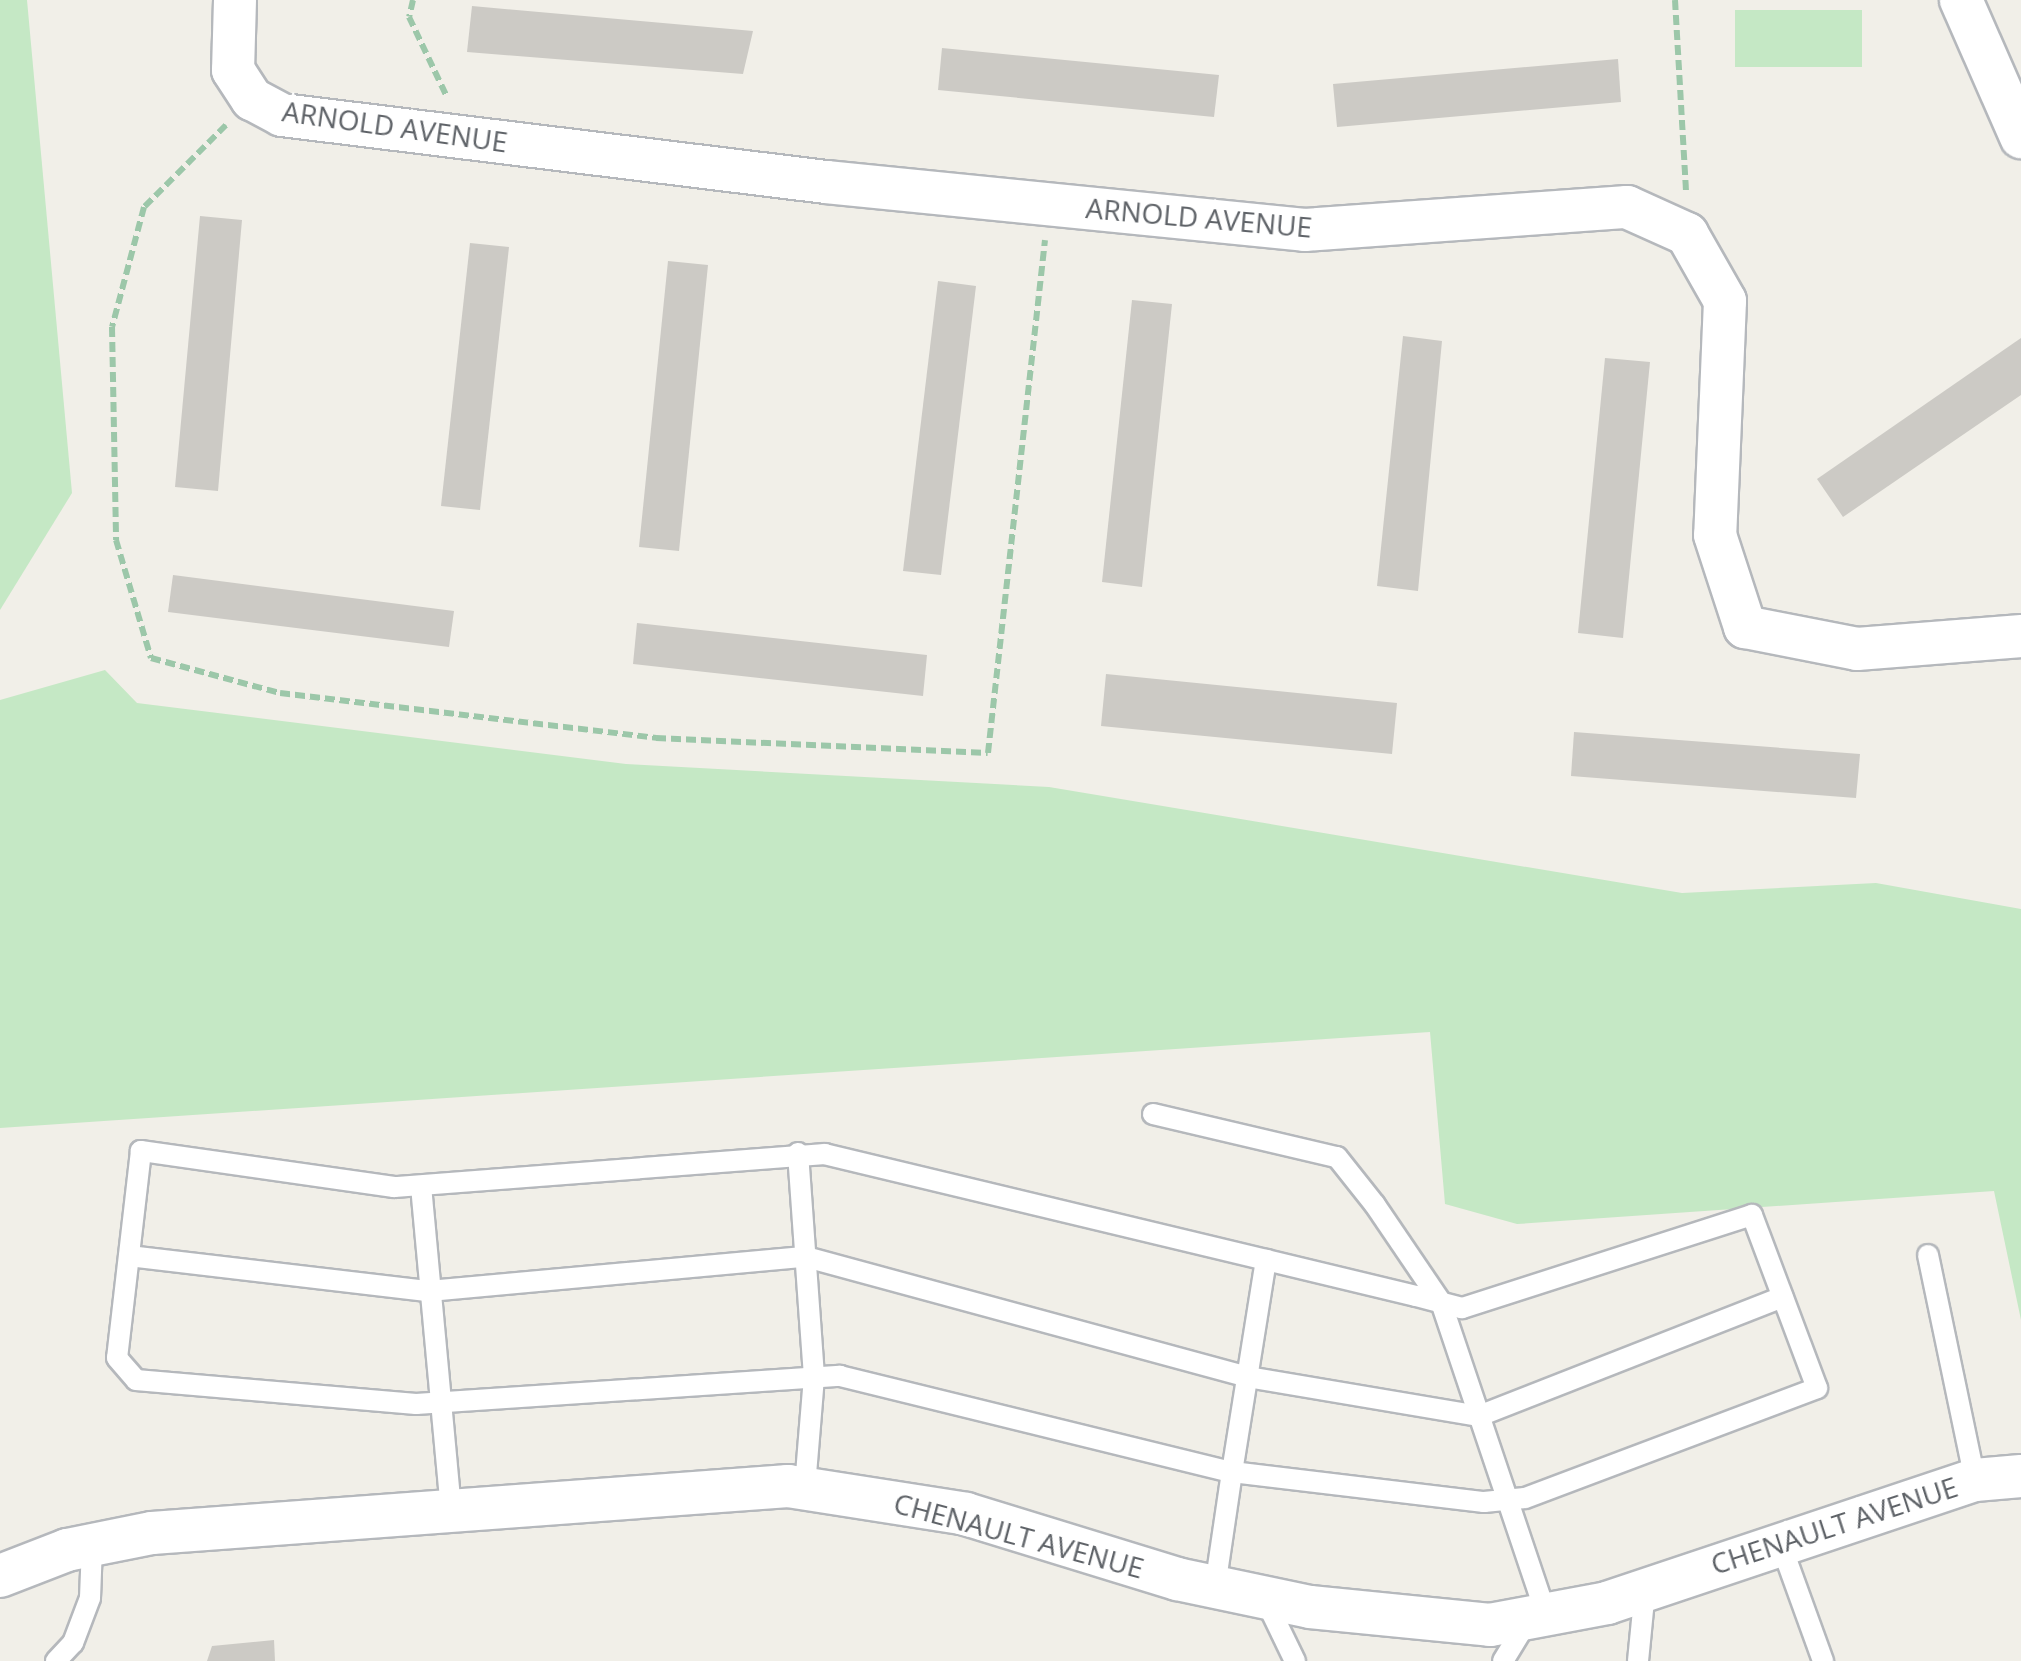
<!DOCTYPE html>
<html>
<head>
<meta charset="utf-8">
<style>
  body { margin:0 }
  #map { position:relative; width:2021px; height:1661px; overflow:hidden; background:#f1efe8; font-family:"Open Sans",sans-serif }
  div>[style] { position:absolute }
  .green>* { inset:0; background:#c5e8c5 }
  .building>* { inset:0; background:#cccac5 }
  .path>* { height:6px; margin-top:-3px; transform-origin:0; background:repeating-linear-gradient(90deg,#9cc7a9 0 10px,transparent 0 15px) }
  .roads { filter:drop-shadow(2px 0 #b5b8bc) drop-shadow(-2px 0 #b5b8bc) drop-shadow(0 2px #b5b8bc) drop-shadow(0 -2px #b5b8bc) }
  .lane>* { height:20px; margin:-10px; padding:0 10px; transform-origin:10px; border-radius:10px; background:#fff }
  .street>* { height:42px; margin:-21px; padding:0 21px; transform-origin:21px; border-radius:21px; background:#fff }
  span { translate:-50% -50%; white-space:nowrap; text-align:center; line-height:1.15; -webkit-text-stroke:8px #fff; paint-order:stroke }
  .street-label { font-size:28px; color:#5f6368 }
</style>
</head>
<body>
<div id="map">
  <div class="green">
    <i style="clip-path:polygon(0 0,27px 0,72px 493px,0 610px)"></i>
    <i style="clip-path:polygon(1735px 10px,1862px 10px,1862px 67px,1735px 67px)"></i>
    <i style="clip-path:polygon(105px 670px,137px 703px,626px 764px,1049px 787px,1682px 893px,1876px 883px,2021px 909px,2021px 1320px,1994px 1191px,1517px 1224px,1445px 1204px,1430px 1032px,0 1128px,0 700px)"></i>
  </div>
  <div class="building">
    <i style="clip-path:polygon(472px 6px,753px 31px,743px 74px,467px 52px)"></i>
    <i style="clip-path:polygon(942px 48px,1219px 75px,1214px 117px,938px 90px)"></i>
    <i style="clip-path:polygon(1618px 59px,1621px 102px,1337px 127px,1333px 84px)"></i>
    <i style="clip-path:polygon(200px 216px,242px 220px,218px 491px,175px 487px)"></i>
    <i style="clip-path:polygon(470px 243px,509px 247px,480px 510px,441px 506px)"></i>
    <i style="clip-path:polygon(668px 261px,708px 265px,679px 551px,639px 547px)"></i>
    <i style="clip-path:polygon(938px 281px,976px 286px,941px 575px,903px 571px)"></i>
    <i style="clip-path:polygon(1132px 300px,1172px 304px,1142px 587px,1102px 582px)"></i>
    <i style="clip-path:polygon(1403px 336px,1442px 341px,1418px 591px,1377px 586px)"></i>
    <i style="clip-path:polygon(2021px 338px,2021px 395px,1843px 517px,1817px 479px)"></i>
    <i style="clip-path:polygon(1605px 358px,1650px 362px,1623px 638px,1578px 633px)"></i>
    <i style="clip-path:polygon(173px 575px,454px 611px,449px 647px,168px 612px)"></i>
    <i style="clip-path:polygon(637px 623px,927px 655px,923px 696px,633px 664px)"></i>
    <i style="clip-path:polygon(1106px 674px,1397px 703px,1392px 754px,1101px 726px)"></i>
    <i style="clip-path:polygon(1574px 732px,1860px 754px,1856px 798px,1571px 776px)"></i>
    <i style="clip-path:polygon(274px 1640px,275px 1661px,207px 1661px,212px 1646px)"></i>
  </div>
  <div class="path">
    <i style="left:413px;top:0;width:17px;rotate:103deg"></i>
    <i style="left:409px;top:17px;width:89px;rotate:64.6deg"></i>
    <i style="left:1675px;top:0;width:193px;rotate:86.7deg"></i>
    <i style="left:226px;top:125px;width:116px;rotate:135deg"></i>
    <i style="left:144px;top:207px;width:124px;rotate:104.9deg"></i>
    <i style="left:112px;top:327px;width:213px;rotate:88.9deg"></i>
    <i style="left:116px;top:540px;width:123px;rotate:73.5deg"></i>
    <i style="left:151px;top:658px;width:134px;rotate:15.2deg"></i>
    <i style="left:280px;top:693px;width:379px;rotate:6.8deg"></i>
    <i style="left:656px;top:738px;width:332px;rotate:2.6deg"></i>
    <i style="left:988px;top:753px;width:516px;rotate:-83.66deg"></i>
  </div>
  <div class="roads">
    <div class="lane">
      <i style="left:1153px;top:1114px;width:189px;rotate:13.2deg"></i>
      <i style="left:1337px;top:1157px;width:61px;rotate:51.6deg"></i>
      <i style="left:1375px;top:1205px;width:117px;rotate:55.8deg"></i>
      <i style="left:1441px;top:1302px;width:329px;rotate:71.4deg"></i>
      <i style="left:798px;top:1153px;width:225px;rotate:85.9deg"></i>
      <i style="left:814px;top:1377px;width:110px;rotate:94.7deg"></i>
      <i style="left:421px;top:1186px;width:324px;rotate:84.7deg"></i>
      <i style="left:1928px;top:1255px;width:230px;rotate:78.2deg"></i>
      <i style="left:129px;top:1256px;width:302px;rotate:6.7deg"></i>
      <i style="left:429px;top:1291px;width:379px;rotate:-5.2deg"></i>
      <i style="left:806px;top:1257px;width:458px;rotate:15.2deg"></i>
      <i style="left:1248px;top:1377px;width:234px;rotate:9.6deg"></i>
      <i style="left:1479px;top:1416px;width:326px;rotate:-21.4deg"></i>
      <i style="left:1780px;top:1542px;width:127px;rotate:70.1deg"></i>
      <i style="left:1215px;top:1587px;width:116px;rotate:-81.6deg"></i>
      <i style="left:1232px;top:1472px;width:254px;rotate:6.8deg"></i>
      <i style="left:1484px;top:1502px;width:41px;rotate:-5.6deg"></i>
      <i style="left:1525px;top:1498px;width:312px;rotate:-20.6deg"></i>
      <i style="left:1817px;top:1388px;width:185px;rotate:-110.6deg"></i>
      <i style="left:1752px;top:1215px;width:305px;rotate:162.2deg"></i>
      <i style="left:1462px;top:1308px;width:48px;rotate:-165.4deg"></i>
      <i style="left:1416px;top:1296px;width:154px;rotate:-166.5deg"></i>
      <i style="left:1266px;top:1260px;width:454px;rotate:-166.5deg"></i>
      <i style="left:825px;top:1154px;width:432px;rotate:175.6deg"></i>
      <i style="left:394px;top:1187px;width:256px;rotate:-171.9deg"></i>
      <i style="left:141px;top:1151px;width:208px;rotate:96.6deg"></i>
      <i style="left:117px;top:1358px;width:29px;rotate:49deg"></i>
      <i style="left:136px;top:1380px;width:281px;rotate:4.9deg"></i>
      <i style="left:416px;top:1404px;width:425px;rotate:-3.8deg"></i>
      <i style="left:840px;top:1376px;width:404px;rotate:13.8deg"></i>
      <i style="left:1232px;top:1472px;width:215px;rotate:-80.9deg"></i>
      <i style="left:1265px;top:1599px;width:69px;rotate:64.2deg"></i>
      <i style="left:56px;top:1661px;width:25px;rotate:-47deg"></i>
      <i style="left:73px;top:1643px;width:48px;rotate:-69.3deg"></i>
      <i style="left:90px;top:1598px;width:53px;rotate:-87.8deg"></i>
      <i style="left:1503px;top:1661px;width:48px;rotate:-58.6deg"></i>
      <i style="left:1638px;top:1661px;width:72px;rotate:-84.4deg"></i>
    </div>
    <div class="street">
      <i style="left:235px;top:0;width:70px;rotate:91.6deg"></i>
      <i style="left:233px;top:70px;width:35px;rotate:57deg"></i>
      <i style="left:252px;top:99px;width:34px;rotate:28deg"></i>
      <i style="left:282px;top:115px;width:548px;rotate:7.02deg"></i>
      <i style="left:826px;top:182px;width:481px;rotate:5.7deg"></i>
      <i style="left:1305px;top:230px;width:323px;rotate:-4.1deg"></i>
      <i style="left:1627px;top:207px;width:66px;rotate:24.2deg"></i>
      <i style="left:1687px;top:234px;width:77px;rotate:60.4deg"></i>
      <i style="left:1725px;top:301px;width:234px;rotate:92.4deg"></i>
      <i style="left:1715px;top:535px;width:97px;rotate:71.9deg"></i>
      <i style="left:1745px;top:627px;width:114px;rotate:11.1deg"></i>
      <i style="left:1857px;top:649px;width:165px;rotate:-4.5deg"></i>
      <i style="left:1961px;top:0;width:150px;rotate:66.3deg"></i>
      <i style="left:0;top:1576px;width:72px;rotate:-21.2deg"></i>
      <i style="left:67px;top:1550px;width:87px;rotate:-11.3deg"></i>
      <i style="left:152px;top:1533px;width:638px;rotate:-4.23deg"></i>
      <i style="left:788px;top:1486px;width:180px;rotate:8.9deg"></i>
      <i style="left:966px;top:1514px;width:221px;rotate:17.1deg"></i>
      <i style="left:1177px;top:1579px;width:136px;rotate:11.9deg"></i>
      <i style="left:1310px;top:1607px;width:181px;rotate:5.7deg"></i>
      <i style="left:1490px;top:1625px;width:119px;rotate:-10.6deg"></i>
      <i style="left:1607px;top:1603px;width:388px;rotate:-18.5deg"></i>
      <i style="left:1975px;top:1480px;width:46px;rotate:-5deg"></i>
    </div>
  </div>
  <div class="street-label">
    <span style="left:395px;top:126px;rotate:8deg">ARNOLD AVENUE</span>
    <span style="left:1199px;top:217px;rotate:5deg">ARNOLD AVENUE</span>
    <span style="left:1834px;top:1525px;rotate:-18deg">CHENAULT AVENUE</span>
    <span style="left:1019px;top:1535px;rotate:15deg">CHENAULT AVENUE</span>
  </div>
</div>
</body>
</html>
